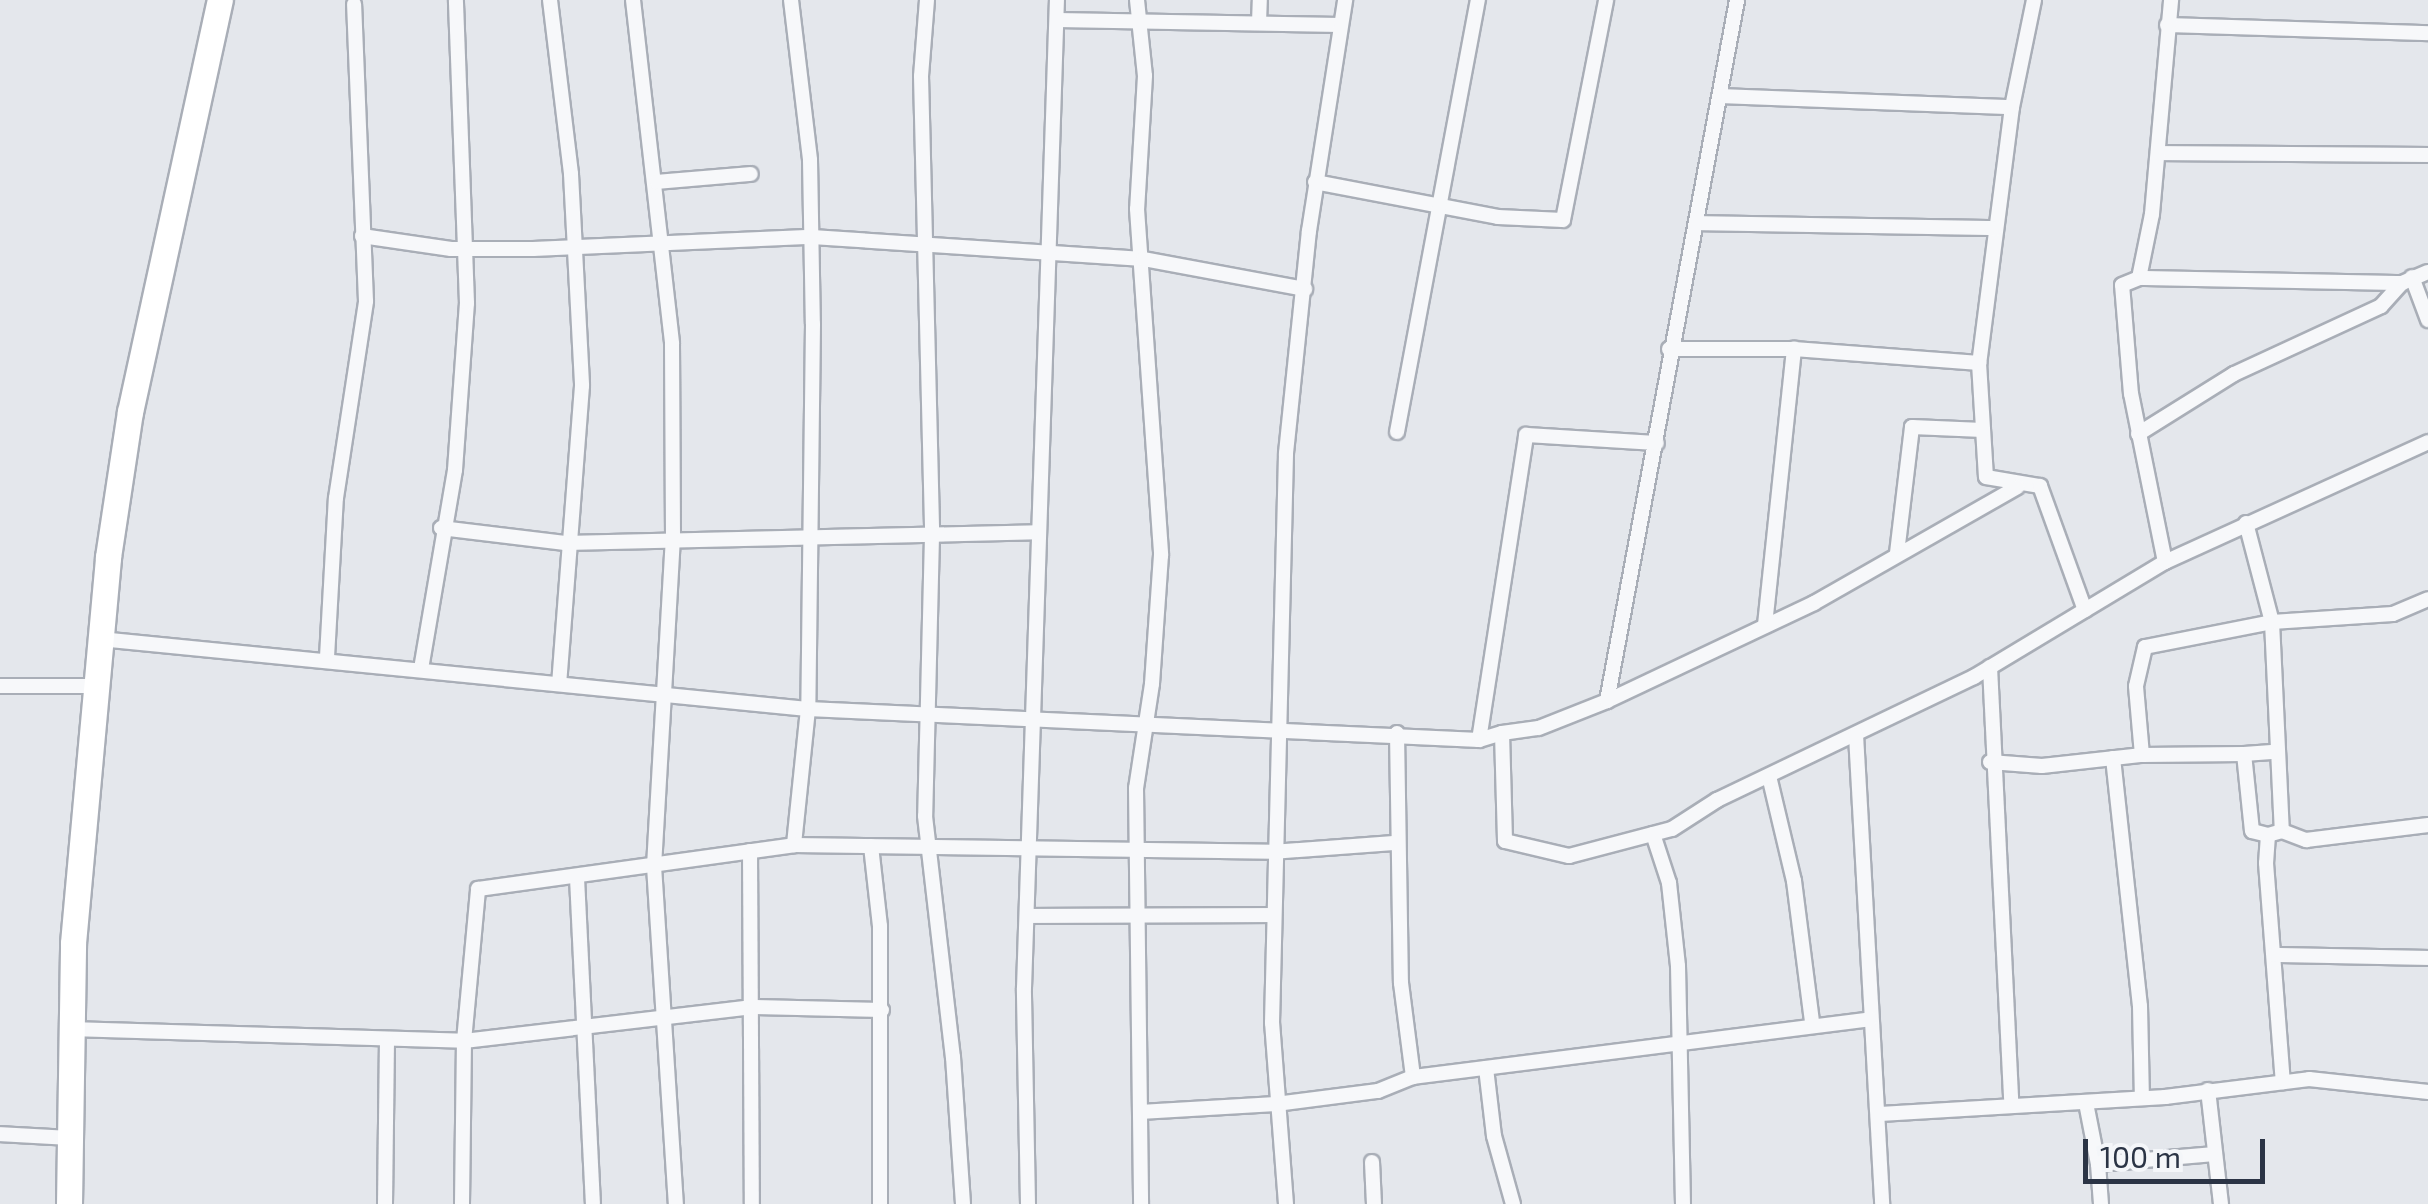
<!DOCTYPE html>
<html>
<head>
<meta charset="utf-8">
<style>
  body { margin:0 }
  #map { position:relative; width:2428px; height:1204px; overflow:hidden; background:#e4e7ec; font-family:"Exo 2",sans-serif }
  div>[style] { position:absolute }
  .roads { filter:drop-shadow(2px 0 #a9aeb7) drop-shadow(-2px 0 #a9aeb7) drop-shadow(0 2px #a9aeb7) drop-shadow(0 -2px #a9aeb7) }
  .street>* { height:14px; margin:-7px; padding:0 7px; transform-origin:7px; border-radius:7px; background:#f7f8fa }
  .highway>* { height:25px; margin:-12.5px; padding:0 12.5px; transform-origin:12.5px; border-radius:12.5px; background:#fff }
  span { translate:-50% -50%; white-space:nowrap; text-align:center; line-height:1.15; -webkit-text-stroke:10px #f4f6f9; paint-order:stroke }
  .scale { position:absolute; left:2083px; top:1139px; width:182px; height:45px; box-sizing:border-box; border:5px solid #2b3445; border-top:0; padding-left:12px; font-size:30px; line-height:35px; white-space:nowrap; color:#2b3445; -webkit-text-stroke:8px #f4f6f9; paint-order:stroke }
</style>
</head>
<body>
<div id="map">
  <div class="roads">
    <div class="street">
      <i style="left:550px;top:0;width:175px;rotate:83.1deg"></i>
      <i style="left:571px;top:174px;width:212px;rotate:87deg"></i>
      <i style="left:582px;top:386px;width:297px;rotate:94.4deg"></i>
      <i style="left:633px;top:0;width:346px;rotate:83.5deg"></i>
      <i style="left:672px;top:344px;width:193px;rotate:89.7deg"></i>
      <i style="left:673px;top:537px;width:330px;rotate:93.3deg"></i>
      <i style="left:654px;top:866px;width:339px;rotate:86.3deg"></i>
      <i style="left:791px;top:0;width:161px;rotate:83.2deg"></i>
      <i style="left:810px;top:160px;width:164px;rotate:89deg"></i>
      <i style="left:813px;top:324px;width:385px;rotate:90.7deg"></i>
      <i style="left:808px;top:709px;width:137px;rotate:95.9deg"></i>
      <i style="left:927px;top:0;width:76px;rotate:94.5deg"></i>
      <i style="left:921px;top:76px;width:460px;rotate:88.6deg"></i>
      <i style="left:932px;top:536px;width:280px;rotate:91.4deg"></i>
      <i style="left:925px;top:816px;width:243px;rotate:83.4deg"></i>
      <i style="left:953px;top:1057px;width:147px;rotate:86.1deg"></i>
      <i style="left:1137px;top:0;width:76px;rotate:84deg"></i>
      <i style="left:1145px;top:76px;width:133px;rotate:93.4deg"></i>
      <i style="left:1137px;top:209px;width:347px;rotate:86deg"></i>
      <i style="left:1161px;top:555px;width:129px;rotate:94deg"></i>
      <i style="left:1152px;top:684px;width:105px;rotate:98.7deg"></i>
      <i style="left:1136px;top:788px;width:416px;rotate:89.3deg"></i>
      <i style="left:2034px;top:0;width:109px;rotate:101.6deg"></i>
      <i style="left:2012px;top:107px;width:258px;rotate:97.3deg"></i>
      <i style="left:1979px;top:363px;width:114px;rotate:86.5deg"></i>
      <i style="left:1986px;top:477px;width:55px;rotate:9.5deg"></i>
      <i style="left:2040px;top:486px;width:132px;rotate:70.1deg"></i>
      <i style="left:1057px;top:20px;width:283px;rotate:1deg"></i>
      <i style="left:1259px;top:23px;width:23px;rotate:-88deg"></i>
      <i style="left:2167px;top:25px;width:261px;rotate:1.8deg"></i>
      <i style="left:1720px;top:96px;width:292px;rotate:2.2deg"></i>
      <i style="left:2158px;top:153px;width:270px;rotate:0.4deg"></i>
      <i style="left:657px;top:182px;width:94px;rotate:-4.9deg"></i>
      <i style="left:1315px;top:182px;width:186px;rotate:10.8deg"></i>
      <i style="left:1498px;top:217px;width:65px;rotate:2.6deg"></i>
      <i style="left:1563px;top:220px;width:224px;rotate:-78.9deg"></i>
      <i style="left:1698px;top:223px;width:298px;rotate:1deg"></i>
      <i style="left:362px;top:236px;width:90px;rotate:8.3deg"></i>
      <i style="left:451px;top:249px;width:82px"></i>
      <i style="left:533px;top:249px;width:279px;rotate:-2.5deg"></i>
      <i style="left:812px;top:237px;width:332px;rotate:3.8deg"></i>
      <i style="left:1143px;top:259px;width:165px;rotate:10.5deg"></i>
      <i style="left:2412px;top:277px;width:46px;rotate:69.6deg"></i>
      <i style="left:2139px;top:278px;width:263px;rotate:1.1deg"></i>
      <i style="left:1669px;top:349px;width:125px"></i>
      <i style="left:1794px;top:349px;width:186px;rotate:4.3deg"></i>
      <i style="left:1397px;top:432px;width:440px;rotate:-79.4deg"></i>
      <i style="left:2138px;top:434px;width:113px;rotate:-32deg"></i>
      <i style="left:2234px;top:374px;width:162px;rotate:-24.8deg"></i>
      <i style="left:2381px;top:306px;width:31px;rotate:-48deg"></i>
      <i style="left:2402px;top:283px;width:28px;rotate:-23deg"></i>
      <i style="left:2246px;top:523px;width:102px;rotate:75.3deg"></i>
      <i style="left:2272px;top:622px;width:209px;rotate:87.3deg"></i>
      <i style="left:2282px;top:831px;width:15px;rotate:164deg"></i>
      <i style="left:2268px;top:835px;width:28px;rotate:94deg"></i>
      <i style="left:2266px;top:863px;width:220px;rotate:85.6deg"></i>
      <i style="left:441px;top:528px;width:125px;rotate:6.9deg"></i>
      <i style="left:565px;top:543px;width:473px;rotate:-1.3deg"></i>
      <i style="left:1897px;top:553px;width:127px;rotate:-83.2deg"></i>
      <i style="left:1912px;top:427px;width:71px;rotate:2.4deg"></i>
      <i style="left:2165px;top:562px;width:171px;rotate:-101.4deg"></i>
      <i style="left:2131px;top:394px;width:109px;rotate:-94.7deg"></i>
      <i style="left:2122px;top:285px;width:18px;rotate:-22deg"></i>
      <i style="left:2139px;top:278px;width:65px;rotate:-78.5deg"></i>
      <i style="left:2152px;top:214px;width:215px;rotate:-84.9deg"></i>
      <i style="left:1765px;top:625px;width:278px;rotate:-84deg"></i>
      <i style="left:100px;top:639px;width:711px;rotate:5.65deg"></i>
      <i style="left:808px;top:709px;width:672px;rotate:2.65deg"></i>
      <i style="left:1479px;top:740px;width:24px;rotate:-17deg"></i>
      <i style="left:1502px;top:733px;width:108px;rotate:88.4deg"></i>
      <i style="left:1505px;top:841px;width:66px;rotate:13.2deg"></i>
      <i style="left:1569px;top:856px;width:106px;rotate:-14.7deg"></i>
      <i style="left:1672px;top:829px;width:54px;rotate:-32.8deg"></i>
      <i style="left:1717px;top:800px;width:285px;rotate:-25.6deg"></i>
      <i style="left:1974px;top:677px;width:223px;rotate:-31.1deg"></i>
      <i style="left:2165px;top:562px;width:289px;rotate:-24.5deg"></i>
      <i style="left:327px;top:657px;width:159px;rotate:-86.8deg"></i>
      <i style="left:336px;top:498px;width:199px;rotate:-81.3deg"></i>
      <i style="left:366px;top:301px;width:297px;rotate:-92.3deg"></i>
      <i style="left:1990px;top:667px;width:438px;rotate:87.2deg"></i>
      <i style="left:421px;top:669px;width:202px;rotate:-80.3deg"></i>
      <i style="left:455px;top:470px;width:167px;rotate:-85.9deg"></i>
      <i style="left:467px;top:303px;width:303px;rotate:-92.1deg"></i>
      <i style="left:0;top:686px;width:93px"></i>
      <i style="left:1607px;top:701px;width:229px;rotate:-25.3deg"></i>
      <i style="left:1814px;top:603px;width:234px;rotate:-29.7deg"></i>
      <i style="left:1397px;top:733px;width:250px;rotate:89.1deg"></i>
      <i style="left:1401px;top:983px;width:95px;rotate:82.7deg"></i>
      <i style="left:1502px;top:733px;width:37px;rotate:-8deg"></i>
      <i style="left:1539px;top:728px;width:73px;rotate:-21.7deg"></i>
      <i style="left:1607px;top:701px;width:713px;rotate:-79.49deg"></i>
      <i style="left:1856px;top:735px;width:470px;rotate:86.8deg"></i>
      <i style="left:1479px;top:740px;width:309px;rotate:-81.2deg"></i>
      <i style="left:1526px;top:435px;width:131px;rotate:3.5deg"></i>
      <i style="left:2142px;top:755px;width:69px;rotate:-95deg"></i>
      <i style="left:2136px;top:686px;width:40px;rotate:-77deg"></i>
      <i style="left:2145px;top:647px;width:129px;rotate:-11.1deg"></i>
      <i style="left:2272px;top:622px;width:121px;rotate:-3.8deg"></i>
      <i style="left:2393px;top:614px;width:38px;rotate:-23deg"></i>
      <i style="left:2113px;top:758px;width:249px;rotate:83.8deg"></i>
      <i style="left:2140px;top:1006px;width:92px;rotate:88.8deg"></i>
      <i style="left:1990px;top:762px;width:52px;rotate:4.4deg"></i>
      <i style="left:2042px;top:766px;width:101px;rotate:-6.3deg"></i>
      <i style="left:2142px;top:755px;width:102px;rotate:-0.6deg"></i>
      <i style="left:1769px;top:776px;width:108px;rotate:76.6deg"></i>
      <i style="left:1794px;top:881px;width:142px;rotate:82.7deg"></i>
      <i style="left:2282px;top:831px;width:26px;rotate:21deg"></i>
      <i style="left:2306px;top:840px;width:123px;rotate:-7deg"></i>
      <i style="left:1653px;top:834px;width:52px;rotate:71.9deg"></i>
      <i style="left:1669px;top:883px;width:83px;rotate:83.8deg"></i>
      <i style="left:1678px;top:966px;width:238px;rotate:88.8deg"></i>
      <i style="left:2268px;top:835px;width:16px;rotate:-166deg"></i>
      <i style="left:2252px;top:831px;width:77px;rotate:-95.9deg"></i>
      <i style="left:2244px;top:754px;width:31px;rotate:-4deg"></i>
      <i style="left:871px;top:846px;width:81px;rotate:83.6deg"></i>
      <i style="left:880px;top:926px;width:278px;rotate:90deg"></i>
      <i style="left:750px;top:851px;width:353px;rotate:89.7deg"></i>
      <i style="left:577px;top:878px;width:326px;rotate:87.2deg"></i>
      <i style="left:1028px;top:916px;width:244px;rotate:-0.2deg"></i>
      <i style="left:2274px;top:955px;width:154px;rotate:1.1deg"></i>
      <i style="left:70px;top:1029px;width:394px;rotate:1.7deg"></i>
      <i style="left:464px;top:1041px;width:293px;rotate:-6.7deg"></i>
      <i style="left:755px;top:1007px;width:127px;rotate:1.4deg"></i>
      <i style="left:1486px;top:1068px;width:68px;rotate:83.3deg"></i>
      <i style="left:1494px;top:1136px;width:71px;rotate:74.4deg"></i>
      <i style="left:2208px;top:1090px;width:115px;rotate:83.5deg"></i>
      <i style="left:2086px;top:1103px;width:62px;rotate:78.9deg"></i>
      <i style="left:1140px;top:1112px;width:136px;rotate:-3.4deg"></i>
      <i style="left:1276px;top:1104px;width:103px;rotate:-7.3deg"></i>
      <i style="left:1378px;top:1091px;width:38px;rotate:-22deg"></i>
      <i style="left:1413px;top:1077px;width:461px;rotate:-7.2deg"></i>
      <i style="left:1880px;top:1114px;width:286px;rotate:-3.4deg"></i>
      <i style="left:2165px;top:1097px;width:145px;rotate:-7.1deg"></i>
      <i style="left:2309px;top:1079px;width:120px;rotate:6.2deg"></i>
      <i style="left:0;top:1134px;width:72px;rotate:3.2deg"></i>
      <i style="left:1372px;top:1162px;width:42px;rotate:87.3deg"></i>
      <i style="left:385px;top:1204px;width:163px;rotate:-89.3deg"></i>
      <i style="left:462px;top:1204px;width:163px;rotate:-89.3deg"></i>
      <i style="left:464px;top:1041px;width:153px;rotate:-84.7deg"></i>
      <i style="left:478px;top:889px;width:319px;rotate:-7.9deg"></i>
      <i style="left:794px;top:845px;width:478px;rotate:0.8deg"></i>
      <i style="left:1272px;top:852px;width:122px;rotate:-4.2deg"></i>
      <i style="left:1028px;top:1204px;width:216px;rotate:-91.1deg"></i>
      <i style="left:1024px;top:988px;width:989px;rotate:-88.09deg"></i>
      <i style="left:1286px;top:1204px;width:182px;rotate:-94.4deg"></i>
      <i style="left:1272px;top:1023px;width:570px;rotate:-88.59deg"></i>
      <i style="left:1286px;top:453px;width:223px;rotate:-84.1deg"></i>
      <i style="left:1309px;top:231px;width:234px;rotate:-81.1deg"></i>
      <i style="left:2101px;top:1204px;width:40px;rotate:-94.3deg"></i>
      <i style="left:2098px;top:1164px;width:117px;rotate:-4.9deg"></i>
    </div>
    <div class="highway">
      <i style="left:69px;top:1204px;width:261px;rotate:-89.1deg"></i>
      <i style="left:73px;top:943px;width:388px;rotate:-84.8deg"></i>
      <i style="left:108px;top:557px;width:147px;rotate:-81.4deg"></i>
      <i style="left:130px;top:412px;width:422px;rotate:-77.7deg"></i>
    </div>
  </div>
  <div class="scale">100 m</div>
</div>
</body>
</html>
